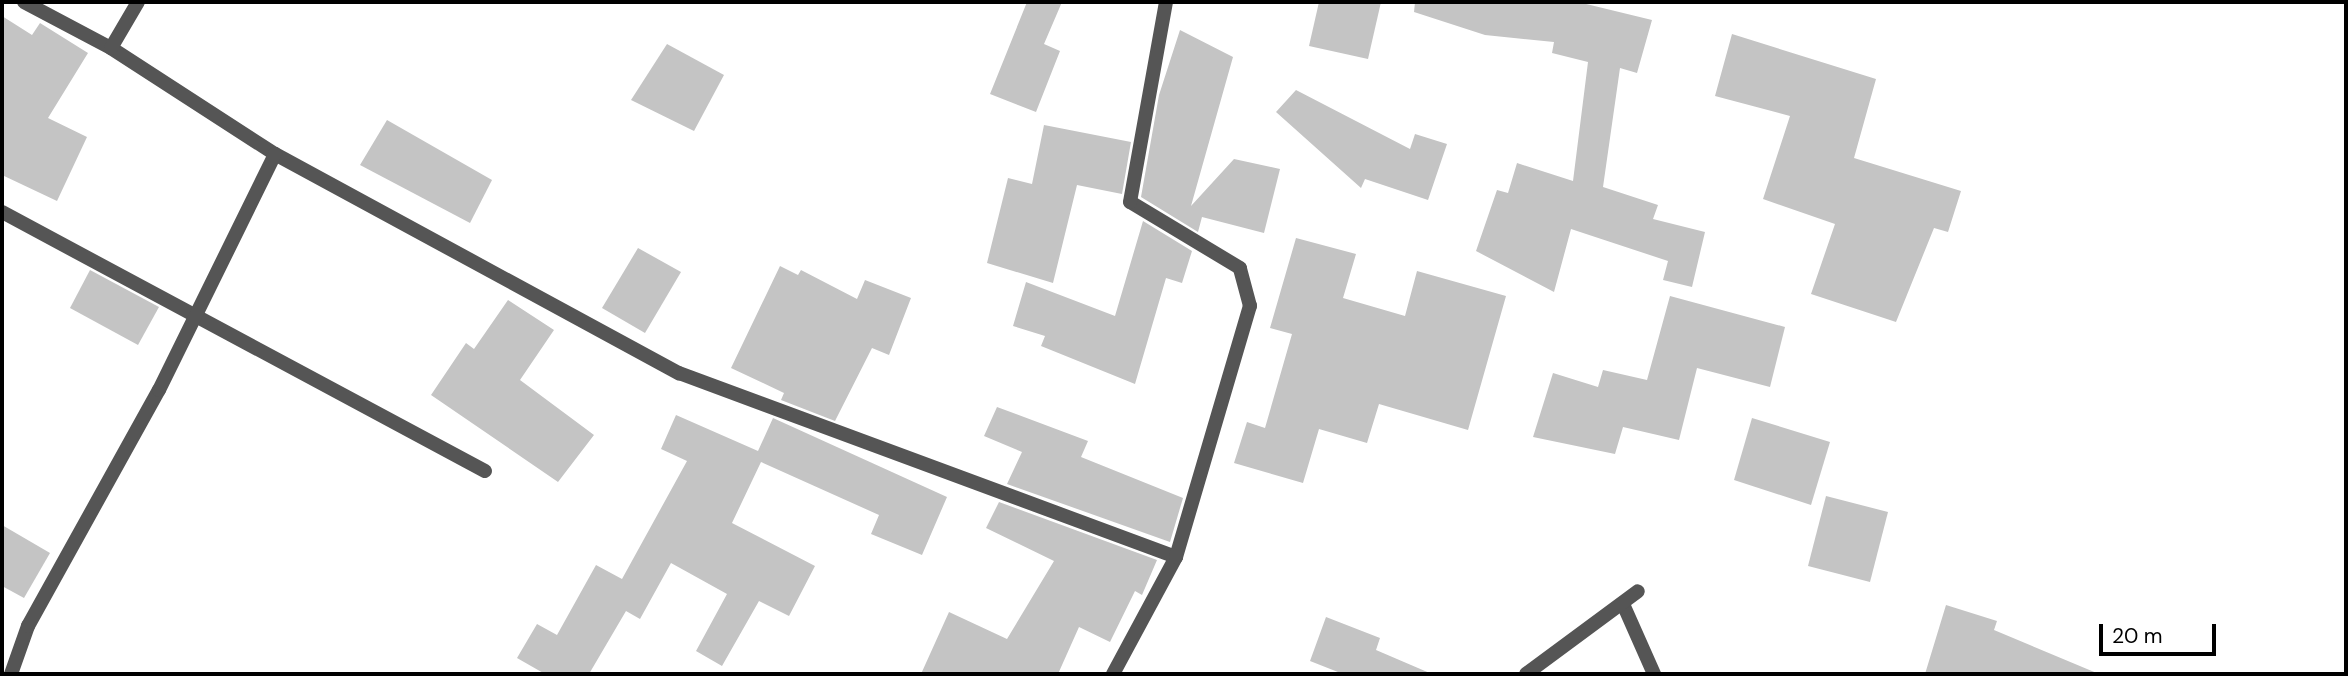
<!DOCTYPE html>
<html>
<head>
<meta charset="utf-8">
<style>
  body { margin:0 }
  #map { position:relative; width:2348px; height:676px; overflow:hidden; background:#fff; font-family:"DM Sans",sans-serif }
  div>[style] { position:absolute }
  .building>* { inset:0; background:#c4c4c4 }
  .lane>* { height:14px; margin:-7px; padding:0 7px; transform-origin:7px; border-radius:7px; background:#555 }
  .street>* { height:14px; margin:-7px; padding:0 7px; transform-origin:7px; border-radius:7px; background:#555 }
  span { translate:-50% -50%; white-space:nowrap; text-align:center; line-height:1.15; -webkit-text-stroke:7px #fff; paint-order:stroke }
  .frame { position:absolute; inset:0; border:4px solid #000; pointer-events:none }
  .scale { position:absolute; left:2099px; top:624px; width:117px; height:32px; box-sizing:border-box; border:4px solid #000; border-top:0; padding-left:9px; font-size:21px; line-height:24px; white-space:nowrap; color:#000; -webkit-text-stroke:5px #fff; paint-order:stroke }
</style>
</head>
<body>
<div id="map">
  <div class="building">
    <i style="clip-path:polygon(1027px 2px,1062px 2px,1044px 44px,1060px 51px,1036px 112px,990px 94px)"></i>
    <i style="clip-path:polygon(1319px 2px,1381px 2px,1368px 59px,1309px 46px)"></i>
    <i style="clip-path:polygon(1415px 2px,1578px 2px,1652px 20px,1637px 73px,1620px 68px,1603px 187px,1658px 205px,1653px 219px,1705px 232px,1692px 287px,1663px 280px,1668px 261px,1571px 229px,1554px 292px,1476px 251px,1497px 190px,1508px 193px,1517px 163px,1573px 181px,1588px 62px,1552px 53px,1554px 42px,1485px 35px,1414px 12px)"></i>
    <i style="clip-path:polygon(2px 16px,32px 35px,40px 23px,88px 53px,48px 118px,87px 137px,57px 201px,2px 175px)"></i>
    <i style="clip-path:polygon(1180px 30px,1233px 57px,1191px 206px,1234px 159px,1280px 169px,1264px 233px,1202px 217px,1198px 232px,1141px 197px,1159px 95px)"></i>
    <i style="clip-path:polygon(1732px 34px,1876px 79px,1854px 158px,1961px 191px,1948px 232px,1934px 228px,1896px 322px,1811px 294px,1835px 224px,1763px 199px,1790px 116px,1715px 96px)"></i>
    <i style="clip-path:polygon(667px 44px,724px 75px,694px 131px,631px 100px)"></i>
    <i style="clip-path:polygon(1296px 90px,1410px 149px,1415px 134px,1447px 144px,1428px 200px,1365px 179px,1361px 188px,1276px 112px)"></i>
    <i style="clip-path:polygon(387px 120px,492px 180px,470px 223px,360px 165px)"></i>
    <i style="clip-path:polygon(1044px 125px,1131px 142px,1122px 194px,1077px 185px,1053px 283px,987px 263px,1008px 178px,1032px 184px)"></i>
    <i style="clip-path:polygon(1143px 221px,1192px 251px,1182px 283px,1166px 278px,1135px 384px,1041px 346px,1045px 336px,1013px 326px,1026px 282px,1115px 316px)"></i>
    <i style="clip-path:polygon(1296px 238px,1356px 254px,1343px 298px,1405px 316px,1417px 271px,1506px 296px,1468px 430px,1379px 404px,1367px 443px,1319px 429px,1303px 483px,1234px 463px,1247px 422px,1265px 428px,1292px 334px,1270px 328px)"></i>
    <i style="clip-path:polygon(638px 248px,681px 272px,645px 333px,602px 308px)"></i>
    <i style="clip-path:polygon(780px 266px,798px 275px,801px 270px,857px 299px,865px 280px,911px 298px,889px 355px,872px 348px,835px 421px,781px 400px,784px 393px,731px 368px)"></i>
    <i style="clip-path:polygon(90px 270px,159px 307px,138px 345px,70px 308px)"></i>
    <i style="clip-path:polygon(1670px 296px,1785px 327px,1770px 387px,1697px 368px,1679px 440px,1623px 427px,1615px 454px,1533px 437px,1553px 373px,1598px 387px,1603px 370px,1647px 380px)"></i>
    <i style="clip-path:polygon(508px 300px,554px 330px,520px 380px,594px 435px,558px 482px,431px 395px,466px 343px,474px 349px)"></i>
    <i style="clip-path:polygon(997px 407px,1088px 441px,1081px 457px,1183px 498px,1170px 542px,1007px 484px,1022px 452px,984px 436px)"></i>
    <i style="clip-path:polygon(676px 415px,758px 451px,773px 418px,947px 497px,922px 555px,871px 534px,879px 515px,761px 462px,732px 523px,815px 566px,789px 616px,759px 601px,722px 666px,696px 651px,727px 594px,671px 563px,640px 619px,626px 611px,589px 674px,545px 674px,517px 658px,537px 624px,557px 635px,596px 565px,622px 579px,687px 461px,661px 449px)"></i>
    <i style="clip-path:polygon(1752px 418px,1830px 442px,1811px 505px,1734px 480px)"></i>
    <i style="clip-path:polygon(1826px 496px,1888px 512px,1870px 582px,1808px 566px)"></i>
    <i style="clip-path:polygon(999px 502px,1157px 560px,1142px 595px,1135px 591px,1110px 642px,1079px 627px,1058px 674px,921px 674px,949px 612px,1007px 639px,1054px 561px,986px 528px)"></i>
    <i style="clip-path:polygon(2px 525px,50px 553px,24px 598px,2px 586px)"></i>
    <i style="clip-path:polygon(1946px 605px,1997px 621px,1994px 630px,2099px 674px,1925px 674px)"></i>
    <i style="clip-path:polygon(1326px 617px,1380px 638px,1376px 650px,1432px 674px,1343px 674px,1310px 661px)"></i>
  </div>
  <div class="lane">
    <i style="left:1623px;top:604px;width:77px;rotate:66.1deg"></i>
    <i style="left:1526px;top:674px;width:139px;rotate:-36.5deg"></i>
  </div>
  <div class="street">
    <i style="left:24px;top:2px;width:98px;rotate:27.9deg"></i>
    <i style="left:111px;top:48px;width:195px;rotate:32.9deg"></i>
    <i style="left:275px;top:154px;width:460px;rotate:28.5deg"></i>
    <i style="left:679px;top:373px;width:530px;rotate:20.32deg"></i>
    <i style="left:111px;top:48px;width:53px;rotate:-59.6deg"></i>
    <i style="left:2px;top:212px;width:548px;rotate:28.2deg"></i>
    <i style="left:11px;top:674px;width:51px;rotate:-70.5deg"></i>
    <i style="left:28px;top:626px;width:270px;rotate:-61deg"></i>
    <i style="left:159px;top:390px;width:263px;rotate:-63.8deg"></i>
    <i style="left:1113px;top:674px;width:133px;rotate:-61.7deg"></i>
    <i style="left:1176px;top:557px;width:262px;rotate:-73.6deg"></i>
    <i style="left:1250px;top:306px;width:39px;rotate:-105deg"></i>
    <i style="left:1240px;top:268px;width:128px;rotate:-149deg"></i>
    <i style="left:1130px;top:202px;width:203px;rotate:-79.8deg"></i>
  </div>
  <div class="frame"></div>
  <div class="scale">20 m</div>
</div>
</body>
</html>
